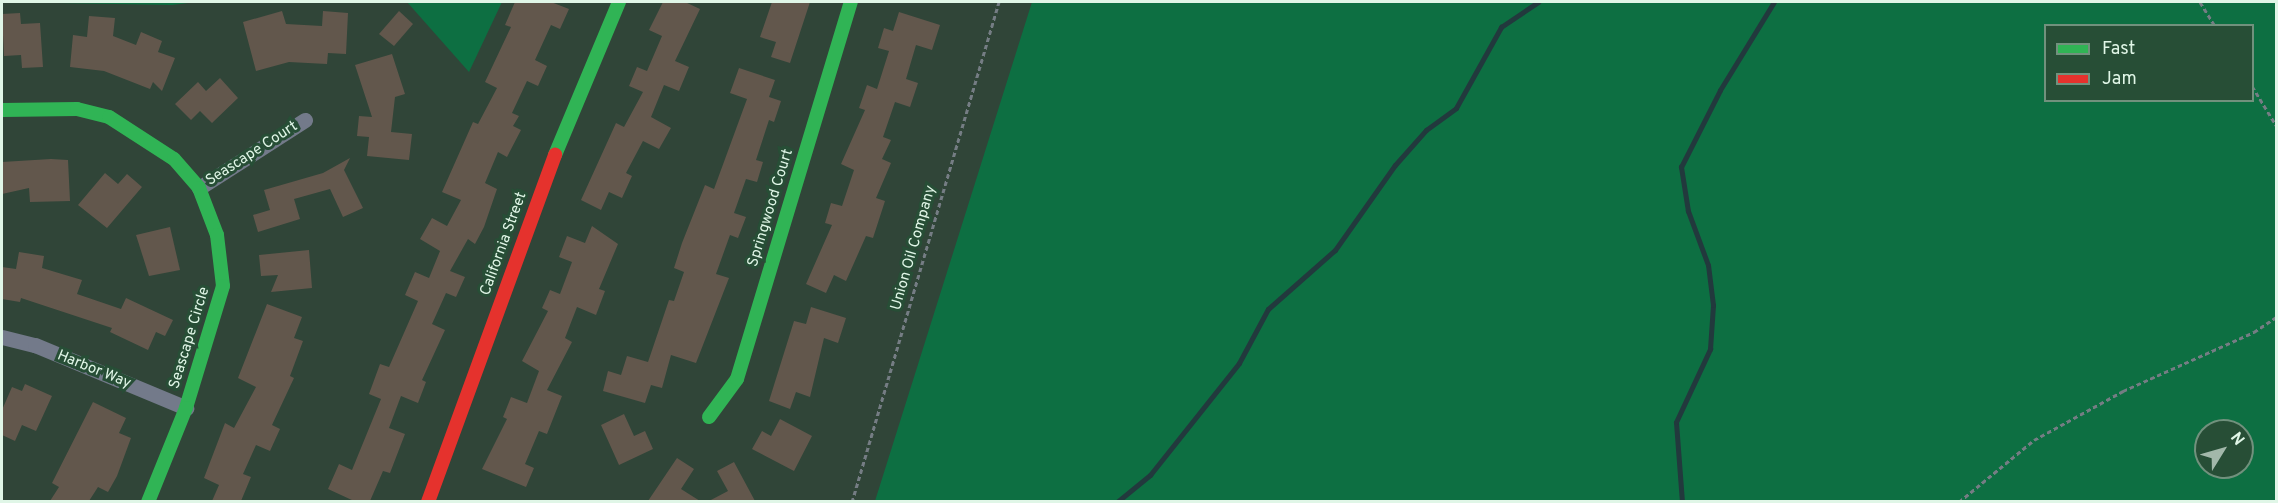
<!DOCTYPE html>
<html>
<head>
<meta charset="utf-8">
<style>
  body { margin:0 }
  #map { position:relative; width:2278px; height:503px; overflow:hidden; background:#304538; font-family:Overpass,sans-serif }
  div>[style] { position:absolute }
  .green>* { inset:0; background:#0d6f42 }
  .stream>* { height:5px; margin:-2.5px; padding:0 2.5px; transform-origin:2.5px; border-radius:2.5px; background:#22393d }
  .building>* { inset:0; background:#62574c }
  .path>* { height:3px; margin-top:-1.5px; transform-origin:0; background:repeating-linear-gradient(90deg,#757d84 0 4.5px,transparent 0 7.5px) }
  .street>* { height:15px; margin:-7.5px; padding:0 7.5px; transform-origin:7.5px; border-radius:7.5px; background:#737a8a }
  .fast>* { height:14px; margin:-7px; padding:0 7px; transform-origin:7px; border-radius:7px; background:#30b455 }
  .jam>* { height:14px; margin:-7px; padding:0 7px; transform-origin:7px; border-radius:7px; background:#e5322d }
  span { translate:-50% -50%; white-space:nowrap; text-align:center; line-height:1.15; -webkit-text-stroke:6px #274e36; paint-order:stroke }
  .street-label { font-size:15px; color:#e0f6e7 }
  .frame { position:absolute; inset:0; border:3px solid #e0f6e7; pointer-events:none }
  .legend { position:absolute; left:2044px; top:24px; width:210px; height:78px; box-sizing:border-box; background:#274e36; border:2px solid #71917d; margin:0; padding:8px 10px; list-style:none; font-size:18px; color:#e0f6e7 }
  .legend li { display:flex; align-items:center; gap:12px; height:30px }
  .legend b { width:30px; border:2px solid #71917d }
  .north { position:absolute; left:2194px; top:419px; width:60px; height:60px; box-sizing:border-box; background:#274e36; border:2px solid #71917d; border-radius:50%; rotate:53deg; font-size:16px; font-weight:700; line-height:24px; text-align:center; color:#e0f6e7 }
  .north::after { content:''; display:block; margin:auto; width:21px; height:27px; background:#a2b8aa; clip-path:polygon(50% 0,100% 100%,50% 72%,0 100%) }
</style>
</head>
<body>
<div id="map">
  <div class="green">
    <i style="clip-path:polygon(2px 2px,196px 2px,172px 5px)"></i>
    <i style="clip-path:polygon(407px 2px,502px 2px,469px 72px)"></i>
    <i style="clip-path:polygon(evenodd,1032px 2px,2276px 2px,2276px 501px,875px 501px,1032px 2px,2046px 26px,2252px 26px,2252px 100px,2046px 100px,2046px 26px,1032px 2px,2206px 431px,2242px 431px,2242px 467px,2206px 467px,2206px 431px)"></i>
  </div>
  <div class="stream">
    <i style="left:1117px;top:502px;width:43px;rotate:-39.3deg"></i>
    <i style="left:1150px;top:475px;width:143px;rotate:-51.5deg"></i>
    <i style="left:1239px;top:363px;width:61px;rotate:-61.8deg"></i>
    <i style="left:1268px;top:309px;width:89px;rotate:-41.4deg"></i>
    <i style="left:1335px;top:250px;width:104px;rotate:-54.8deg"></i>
    <i style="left:1395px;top:165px;width:47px;rotate:-48.5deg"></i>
    <i style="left:1426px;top:130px;width:37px;rotate:-36deg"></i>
    <i style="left:1456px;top:108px;width:93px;rotate:-60.9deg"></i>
    <i style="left:1501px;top:27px;width:45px;rotate:-34deg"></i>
    <i style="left:1682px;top:502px;width:80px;rotate:-94.3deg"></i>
    <i style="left:1676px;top:422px;width:81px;rotate:-65deg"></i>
    <i style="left:1710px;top:349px;width:44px;rotate:-86.1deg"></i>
    <i style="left:1713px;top:305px;width:40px;rotate:-97.1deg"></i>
    <i style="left:1708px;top:265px;width:58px;rotate:-110.3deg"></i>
    <i style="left:1688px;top:211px;width:45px;rotate:-99deg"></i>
    <i style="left:1681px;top:167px;width:86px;rotate:-63.1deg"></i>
    <i style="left:1720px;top:90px;width:103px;rotate:-58.5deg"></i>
  </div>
  <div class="building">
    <i style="clip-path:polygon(515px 2px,551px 2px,569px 9px,560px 29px,551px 25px,535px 60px,547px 66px,538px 86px,527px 81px,512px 113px,519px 116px,513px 126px,521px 130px,507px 157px,498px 152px,485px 183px,497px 189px,484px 227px,475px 244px,468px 239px,450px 271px,465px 277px,456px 297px,446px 293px,432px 324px,445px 330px,422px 380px,426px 382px,418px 403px,401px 396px,389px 428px,405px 434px,390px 473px,383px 471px,370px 501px,354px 501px,328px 489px,339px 464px,352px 470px,381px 399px,369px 394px,380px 364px,389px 367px,418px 301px,405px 295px,415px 272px,429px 278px,440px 251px,420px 239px,432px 218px,447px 226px,461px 200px,442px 192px,473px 122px,478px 124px,497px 88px,485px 82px,511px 27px,505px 25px)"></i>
    <i style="clip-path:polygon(663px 2px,685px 2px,700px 9px,675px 61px,689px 67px,679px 91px,664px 85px,651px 117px,671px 128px,659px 149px,643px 141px,626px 173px,632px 176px,622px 198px,609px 192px,601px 210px,581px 200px,616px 123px,624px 127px,643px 92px,629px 86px,637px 67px,647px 71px,662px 36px,649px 30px)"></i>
    <i style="clip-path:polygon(772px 2px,810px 2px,790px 63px,771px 57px,776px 42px,760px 37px)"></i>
    <i style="clip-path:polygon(282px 11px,286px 24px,322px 26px,323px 11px,348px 13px,346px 54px,328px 53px,327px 64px,289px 62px,256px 71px,243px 22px)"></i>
    <i style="clip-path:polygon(399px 11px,413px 24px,394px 46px,379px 34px)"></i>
    <i style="clip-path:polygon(899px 12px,940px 25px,932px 50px,916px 45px,906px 79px,918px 83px,910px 107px,895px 102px,883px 137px,891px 140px,882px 159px,891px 163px,876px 198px,885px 201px,873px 238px,866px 236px,846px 281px,834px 275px,826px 293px,806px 284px,832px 225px,825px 223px,831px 203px,842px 206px,854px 170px,841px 164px,865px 110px,859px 108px,867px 85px,877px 89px,889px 51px,878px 48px,884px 28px,893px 31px)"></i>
    <i style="clip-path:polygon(20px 13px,21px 24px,40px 23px,43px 67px,22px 68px,21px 55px,4px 56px,2px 14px)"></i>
    <i style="clip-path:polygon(89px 16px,115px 18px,113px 36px,136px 45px,141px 32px,162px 41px,158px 52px,175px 58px,162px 91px,153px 82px,150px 89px,104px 71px,70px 67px,73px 35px,87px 37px)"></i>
    <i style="clip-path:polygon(392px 54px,405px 94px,395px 97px,391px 132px,412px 134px,409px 160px,367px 156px,369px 137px,357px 136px,359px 116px,372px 117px,355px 65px)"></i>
    <i style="clip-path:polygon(739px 68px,775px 80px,769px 97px,781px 101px,774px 122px,769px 120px,756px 160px,763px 162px,757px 182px,746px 179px,734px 213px,746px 217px,738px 238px,730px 235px,716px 274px,729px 278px,696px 363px,671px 355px,662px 388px,651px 385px,645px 403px,603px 391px,608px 371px,621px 375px,627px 356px,648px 362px,669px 300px,674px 301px,684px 272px,674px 268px,682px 243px,705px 185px,714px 189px,747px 99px,730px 93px)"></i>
    <i style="clip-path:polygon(220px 78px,238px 98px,212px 123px,200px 111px,191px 120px,175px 104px,198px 82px,206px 91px)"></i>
    <i style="clip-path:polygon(350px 158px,344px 170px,363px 208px,343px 217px,330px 189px,294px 199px,300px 219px,258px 232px,253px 215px,270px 210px,264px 190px,323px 173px)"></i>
    <i style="clip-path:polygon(51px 159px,68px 160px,70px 201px,30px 202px,29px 188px,2px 194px,2px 162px)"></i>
    <i style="clip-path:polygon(105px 173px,118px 184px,127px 174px,142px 187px,107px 228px,78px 205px)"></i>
    <i style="clip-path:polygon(592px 226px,618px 244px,599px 289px,605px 291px,596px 315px,577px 307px,565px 338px,572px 342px,547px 390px,562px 396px,547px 434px,539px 431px,525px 464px,534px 468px,526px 487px,482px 469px,507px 419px,503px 417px,511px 397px,527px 403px,539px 371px,522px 361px,548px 311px,542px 308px,550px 290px,560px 294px,572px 262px,559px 257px,567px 236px,585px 243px)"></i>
    <i style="clip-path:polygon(170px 227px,180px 270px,149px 276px,136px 235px)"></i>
    <i style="clip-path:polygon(309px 250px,312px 288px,271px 292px,278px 275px,261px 276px,259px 255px)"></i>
    <i style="clip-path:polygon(19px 252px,44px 256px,42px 268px,82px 280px,77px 294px,121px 309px,126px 298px,173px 320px,165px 336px,156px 332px,148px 350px,110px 332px,112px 328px,21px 298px,20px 302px,2px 299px,2px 267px,16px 269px)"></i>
    <i style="clip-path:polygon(267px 304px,302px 317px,294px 338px,303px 341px,290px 376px,294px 378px,272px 425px,280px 429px,270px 451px,256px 445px,243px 474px,251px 477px,241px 501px,212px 501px,219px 485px,204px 478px,225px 423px,234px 428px,256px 387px,238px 378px)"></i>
    <i style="clip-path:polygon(811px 307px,846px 318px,838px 343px,824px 338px,810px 397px,796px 392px,790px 409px,769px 401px,794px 321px,806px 324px)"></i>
    <i style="clip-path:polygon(25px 384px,52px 396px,36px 431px,22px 425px,15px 441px,2px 435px,2px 410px,12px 387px,22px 391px)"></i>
    <i style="clip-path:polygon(93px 402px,126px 418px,119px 433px,131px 438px,117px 476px,108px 492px,98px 487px,89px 501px,50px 501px,59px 487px,52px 483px)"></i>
    <i style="clip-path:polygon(624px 414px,634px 436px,645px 431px,653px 449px,619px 465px,601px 425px)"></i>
    <i style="clip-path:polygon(780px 419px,812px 436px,794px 471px,752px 449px,762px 431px,771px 436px)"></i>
    <i style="clip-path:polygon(677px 458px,694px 469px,681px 489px,700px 501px,648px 501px)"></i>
    <i style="clip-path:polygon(734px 462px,755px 501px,709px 501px,728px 491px,717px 471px)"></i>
  </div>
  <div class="path">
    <i style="left:2200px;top:2px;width:28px;rotate:58deg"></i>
    <i style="left:2252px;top:86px;width:46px;rotate:58.4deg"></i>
    <i style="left:852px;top:502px;width:521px;rotate:-73.62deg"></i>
    <i style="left:1959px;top:502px;width:97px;rotate:-39.6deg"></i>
    <i style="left:2034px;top:440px;width:102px;rotate:-28.8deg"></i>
    <i style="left:2123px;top:391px;width:144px;rotate:-24.2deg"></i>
    <i style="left:2254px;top:332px;width:27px;rotate:-34deg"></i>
  </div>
  <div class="street">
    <i style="left:199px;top:188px;width:126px;rotate:-32.7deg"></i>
    <i style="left:2px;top:337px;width:34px;rotate:14deg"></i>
    <i style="left:35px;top:345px;width:164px;rotate:22.6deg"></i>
  </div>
  <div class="fast">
    <i style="left:2px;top:110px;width:75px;rotate:-0.8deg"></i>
    <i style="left:77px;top:109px;width:33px;rotate:14deg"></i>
    <i style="left:109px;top:117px;width:77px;rotate:32.9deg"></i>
    <i style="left:174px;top:159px;width:38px;rotate:49deg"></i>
    <i style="left:199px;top:188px;width:50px;rotate:69deg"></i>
    <i style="left:217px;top:235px;width:51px;rotate:83.3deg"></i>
    <i style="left:223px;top:286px;width:127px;rotate:106.9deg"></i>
    <i style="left:186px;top:408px;width:101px;rotate:112deg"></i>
    <i style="left:555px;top:155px;width:166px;rotate:-67.3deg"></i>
    <i style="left:709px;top:417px;width:47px;rotate:-53.6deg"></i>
    <i style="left:737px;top:379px;width:394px;rotate:-73.2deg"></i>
  </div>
  <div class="jam">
    <i style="left:428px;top:502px;width:370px;rotate:-69.9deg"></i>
  </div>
  <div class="street-label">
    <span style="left:252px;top:154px;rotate:-33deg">Seascape Court</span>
    <span style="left:771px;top:208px;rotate:-73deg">Springwood Court</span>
    <span style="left:504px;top:244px;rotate:-70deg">California Street</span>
    <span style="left:914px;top:248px;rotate:-74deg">Union Oil Company</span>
    <span style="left:190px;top:338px;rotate:-73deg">Seascape Circle</span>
    <span style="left:94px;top:370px;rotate:22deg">Harbor Way</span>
  </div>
  <div class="frame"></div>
  <ul class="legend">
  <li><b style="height:8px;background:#30b455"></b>Fast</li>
  <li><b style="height:8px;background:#e5322d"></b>Jam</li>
  </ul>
  <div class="north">N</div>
</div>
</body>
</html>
